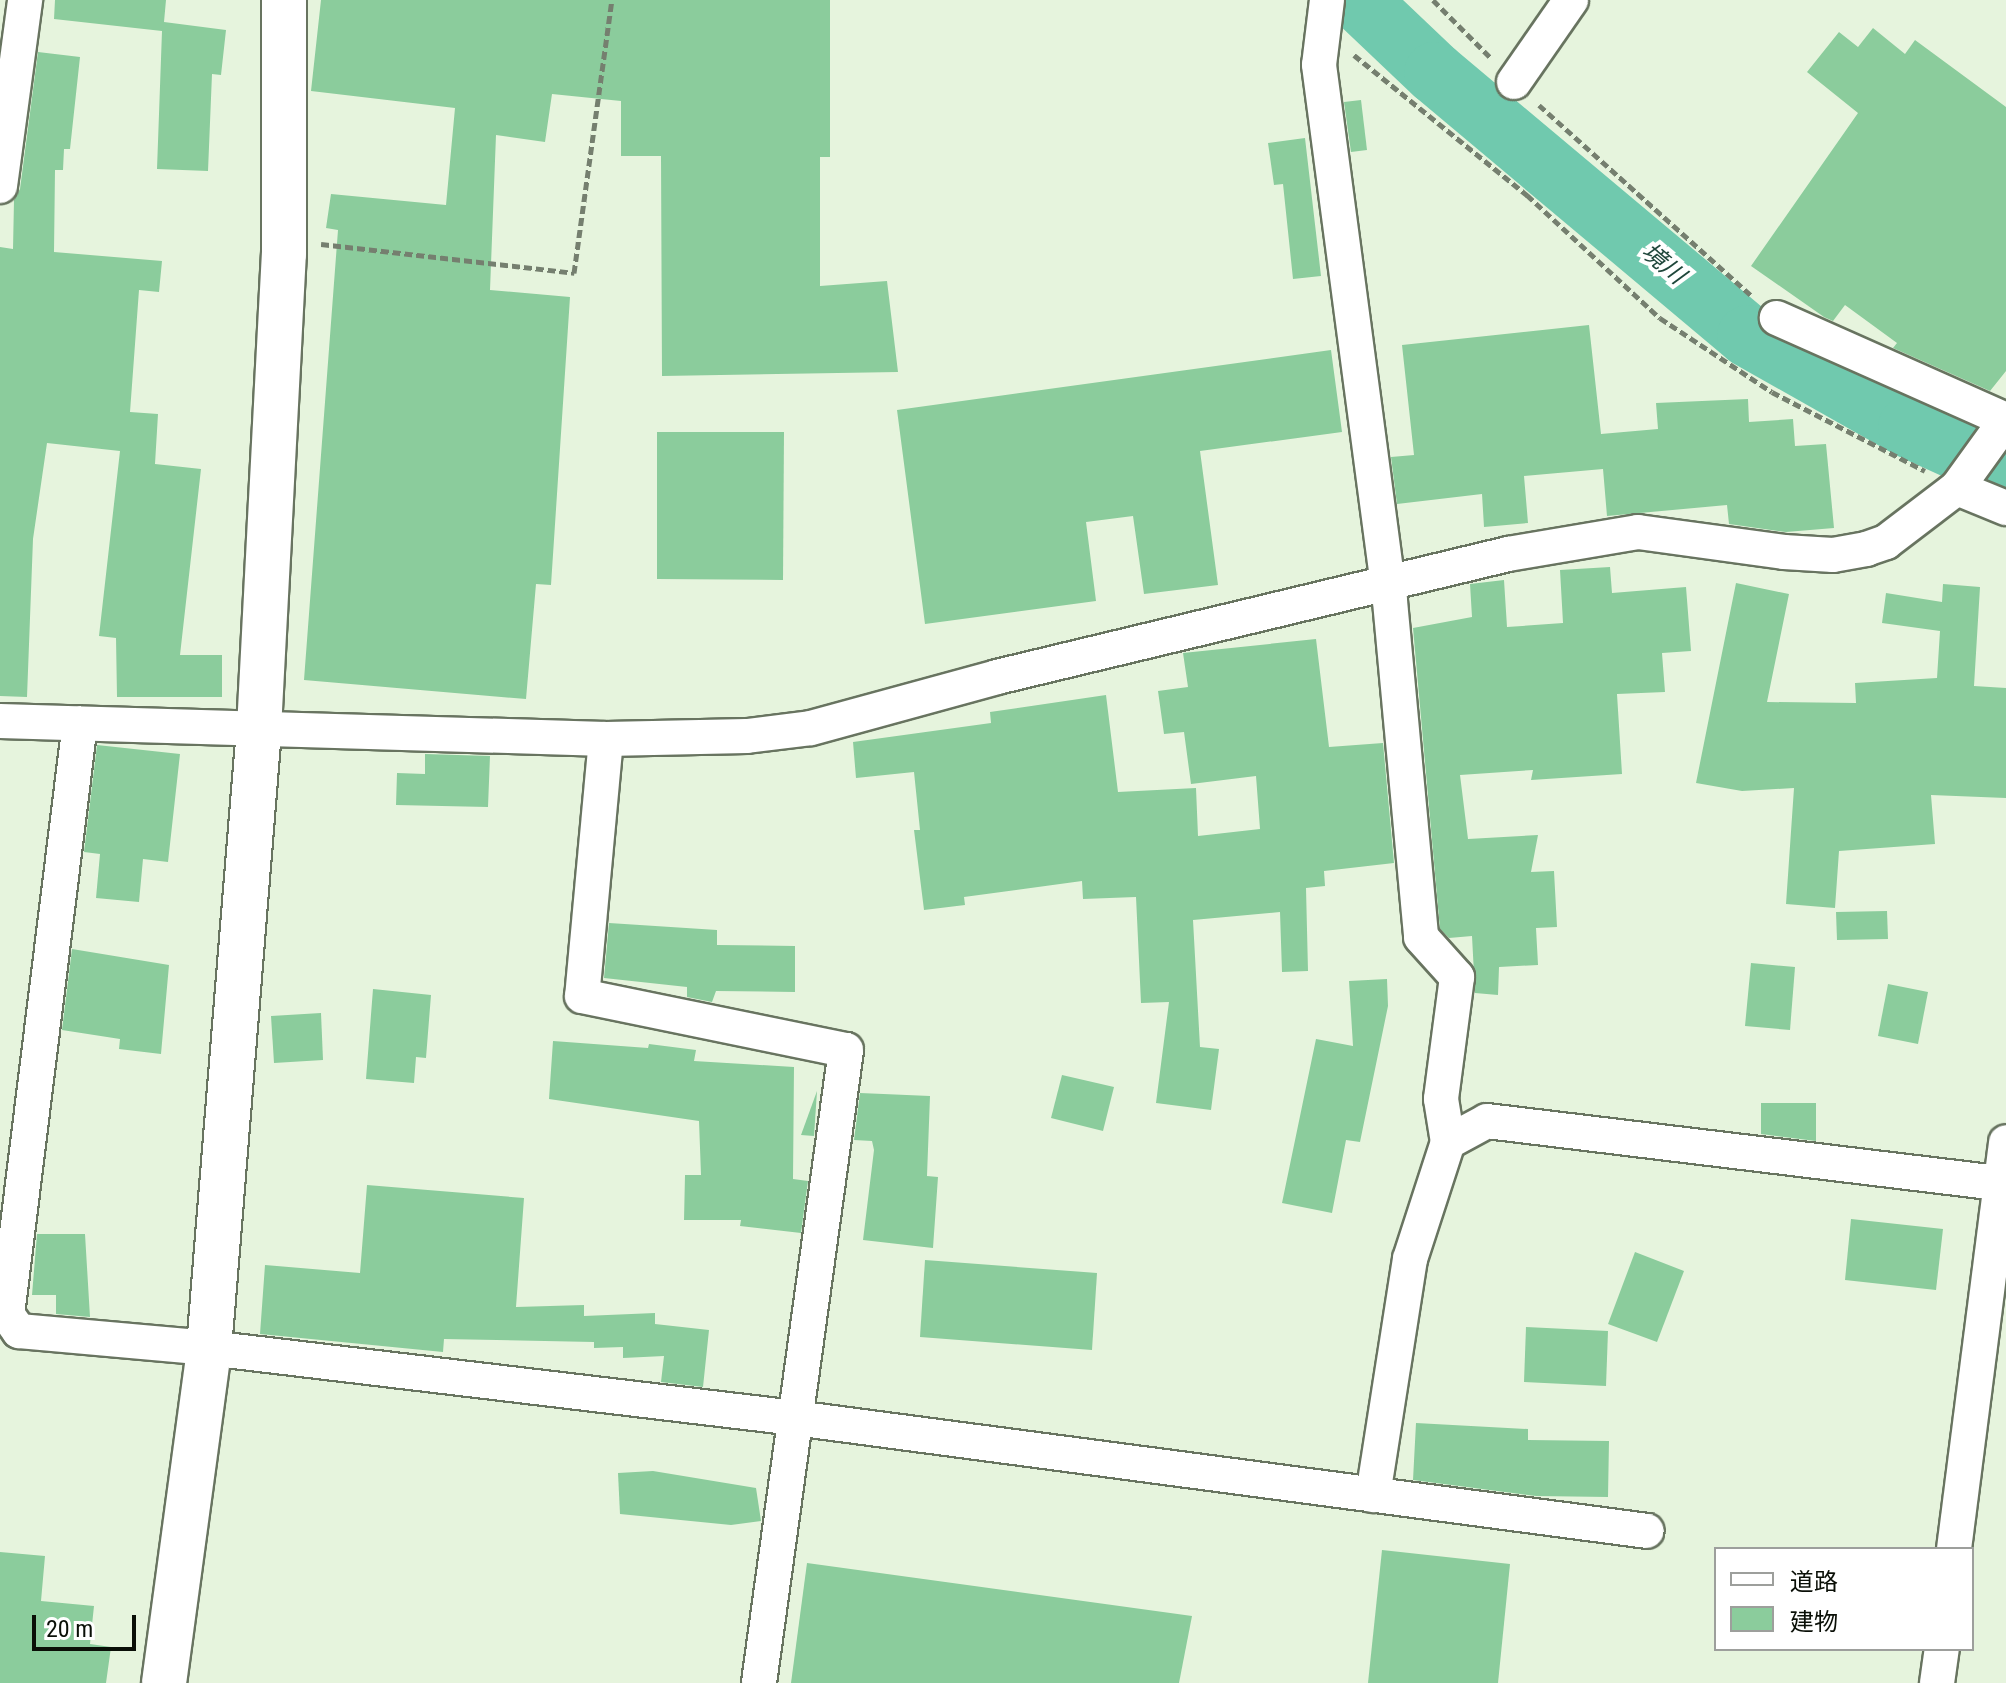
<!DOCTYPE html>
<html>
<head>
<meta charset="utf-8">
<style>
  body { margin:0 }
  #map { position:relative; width:2006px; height:1683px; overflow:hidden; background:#e6f4dd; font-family:"Roboto Condensed","Noto Sans JP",sans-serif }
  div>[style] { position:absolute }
  .river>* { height:62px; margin:-31px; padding:0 31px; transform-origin:31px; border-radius:31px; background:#70c9ae }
  .building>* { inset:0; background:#8bcc9c }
  .path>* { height:5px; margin-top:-2.5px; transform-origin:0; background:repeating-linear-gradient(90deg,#757f6f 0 8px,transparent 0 12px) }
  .roads { filter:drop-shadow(2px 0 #687460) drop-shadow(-2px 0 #687460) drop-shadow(0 2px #687460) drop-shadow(0 -2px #687460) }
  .street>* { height:34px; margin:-17px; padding:0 17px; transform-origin:17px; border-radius:17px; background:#fff }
  .secondary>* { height:44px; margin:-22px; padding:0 22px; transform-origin:22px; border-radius:22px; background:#fff }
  span { translate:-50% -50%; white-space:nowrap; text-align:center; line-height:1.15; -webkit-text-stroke:8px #fff; paint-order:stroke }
  .water-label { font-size:24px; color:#1f473b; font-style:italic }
  .legend { position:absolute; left:1714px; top:1547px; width:260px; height:104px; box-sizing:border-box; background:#fff; border:2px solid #9d9f9c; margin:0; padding:10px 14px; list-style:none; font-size:24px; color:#0a0f07 }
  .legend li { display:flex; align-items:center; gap:16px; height:40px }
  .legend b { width:40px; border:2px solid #9d9f9c }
  .scale { position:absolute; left:32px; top:1615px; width:104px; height:36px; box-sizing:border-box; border:4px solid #0a0f07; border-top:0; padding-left:10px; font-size:24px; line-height:28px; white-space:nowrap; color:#0a0f07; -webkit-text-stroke:6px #fff; paint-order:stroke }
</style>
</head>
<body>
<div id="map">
  <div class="river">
    <i style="left:1358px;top:0;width:106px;rotate:43.5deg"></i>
    <i style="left:1435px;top:73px;width:409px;rotate:40deg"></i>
    <i style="left:1748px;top:336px;width:185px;rotate:29.5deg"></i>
    <i style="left:1909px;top:427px;width:107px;rotate:24.4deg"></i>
  </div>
  <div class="building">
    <i style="clip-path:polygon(55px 0,166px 0,164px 22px,226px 30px,221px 75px,212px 74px,208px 171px,157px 169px,162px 31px,54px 19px)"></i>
    <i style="clip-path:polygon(321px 0,830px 0,830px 157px,820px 157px,820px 286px,887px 281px,898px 372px,662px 376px,661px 156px,621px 156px,621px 101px,552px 94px,545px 142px,496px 135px,490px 290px,570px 297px,551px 585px,536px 584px,526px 699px,304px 680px,338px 230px,326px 228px,331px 194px,446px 205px,455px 108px,311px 91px)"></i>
    <i style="clip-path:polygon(1873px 28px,1905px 54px,1915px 40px,2006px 107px,2006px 371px,1990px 391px,1893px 348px,1897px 343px,1845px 305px,1833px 321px,1824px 317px,1751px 266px,1858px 113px,1807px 72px,1839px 32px,1858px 47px)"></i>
    <i style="clip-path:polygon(38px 52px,80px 57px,70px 149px,64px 149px,63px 170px,55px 170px,54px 252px,162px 261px,159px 292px,139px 290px,130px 412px,158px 414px,155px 464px,201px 469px,180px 655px,222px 655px,222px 697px,117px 697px,116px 638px,99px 636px,120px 451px,47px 443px,33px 539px,27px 697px,0 696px,0 247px,13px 249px,14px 200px,20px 189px)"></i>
    <i style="clip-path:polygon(1361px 100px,1367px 150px,1351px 152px,1344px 102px)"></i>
    <i style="clip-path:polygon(1305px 138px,1321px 276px,1293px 279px,1283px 184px,1274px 185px,1268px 143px)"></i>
    <i style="clip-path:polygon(1589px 325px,1601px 434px,1658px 429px,1656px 403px,1748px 399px,1749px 422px,1793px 419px,1795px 446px,1826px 444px,1834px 528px,1786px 532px,1729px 524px,1727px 505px,1607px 516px,1603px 469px,1524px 476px,1528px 523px,1484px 527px,1482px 494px,1397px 504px,1391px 457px,1414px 455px,1402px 345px)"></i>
    <i style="clip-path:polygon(1331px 350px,1342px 432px,1200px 451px,1218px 585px,1144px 594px,1133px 516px,1086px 522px,1096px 601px,925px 624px,897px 410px)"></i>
    <i style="clip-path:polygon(657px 432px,784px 432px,783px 580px,657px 579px)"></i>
    <i style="clip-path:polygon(1610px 567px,1612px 593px,1686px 587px,1691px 651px,1662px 653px,1665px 692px,1617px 694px,1622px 774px,1531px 780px,1533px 770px,1460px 775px,1468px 839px,1538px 835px,1531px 872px,1554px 871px,1557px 927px,1536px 928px,1538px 965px,1499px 967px,1498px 995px,1475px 993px,1472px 936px,1449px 938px,1440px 929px,1413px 628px,1472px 617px,1470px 584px,1504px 580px,1507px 627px,1563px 623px,1560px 570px)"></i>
    <i style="clip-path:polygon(1736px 583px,1789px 594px,1767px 702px,1856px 703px,1855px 683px,1937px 678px,1940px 631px,1882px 623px,1886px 593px,1942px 602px,1943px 584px,1980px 587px,1974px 686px,2006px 688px,2006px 798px,1931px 795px,1935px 844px,1839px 851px,1835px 908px,1786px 904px,1794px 788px,1742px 791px,1696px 783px)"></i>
    <i style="clip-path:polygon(1316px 639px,1329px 747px,1383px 743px,1394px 863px,1324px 871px,1325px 886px,1306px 888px,1308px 971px,1282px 972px,1280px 912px,1193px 920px,1200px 1047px,1219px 1049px,1211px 1110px,1156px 1103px,1169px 1002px,1141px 1003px,1136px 897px,1083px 899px,1082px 881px,964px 897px,965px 905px,924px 910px,914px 830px,920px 830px,914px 772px,856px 778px,853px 742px,991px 723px,990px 712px,1106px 695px,1118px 792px,1196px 788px,1198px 836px,1260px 829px,1256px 776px,1191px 784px,1184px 732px,1164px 734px,1158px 691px,1188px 687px,1183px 653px)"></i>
    <i style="clip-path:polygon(97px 745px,180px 754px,168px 862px,143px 859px,139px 902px,96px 898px,100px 854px,84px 852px)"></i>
    <i style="clip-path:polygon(425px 754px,490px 756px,488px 807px,396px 805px,397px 773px,425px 774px)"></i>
    <i style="clip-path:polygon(1887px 911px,1888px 939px,1837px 940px,1836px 912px)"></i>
    <i style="clip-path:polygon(609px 923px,717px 930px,717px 945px,795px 946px,795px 992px,716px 991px,712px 1002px,687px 997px,687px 987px,604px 978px)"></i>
    <i style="clip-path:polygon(72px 949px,169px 965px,161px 1054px,119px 1049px,120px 1039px,62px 1030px)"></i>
    <i style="clip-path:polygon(1751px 963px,1795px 967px,1790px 1030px,1745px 1026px)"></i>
    <i style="clip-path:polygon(1387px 979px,1388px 1006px,1360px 1142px,1346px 1140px,1332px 1213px,1282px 1203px,1316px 1039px,1353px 1046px,1349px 981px)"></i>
    <i style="clip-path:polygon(1888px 984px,1928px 992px,1918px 1044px,1878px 1036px)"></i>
    <i style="clip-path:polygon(373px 989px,431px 995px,426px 1058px,416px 1057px,414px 1083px,366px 1079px)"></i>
    <i style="clip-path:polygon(321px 1013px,323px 1060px,274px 1063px,271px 1016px)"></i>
    <i style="clip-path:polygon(553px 1041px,648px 1048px,649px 1044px,696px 1050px,694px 1061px,794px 1067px,793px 1179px,808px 1181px,801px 1233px,740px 1226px,741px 1220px,684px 1220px,685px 1175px,701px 1175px,699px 1121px,549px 1099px)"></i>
    <i style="clip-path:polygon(1062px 1075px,1114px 1087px,1103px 1131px,1051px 1118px)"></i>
    <i style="clip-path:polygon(817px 1091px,814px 1136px,801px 1135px)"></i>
    <i style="clip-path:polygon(860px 1093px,930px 1096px,927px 1176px,938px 1177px,933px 1248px,863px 1240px,874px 1150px,872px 1141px,854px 1140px)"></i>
    <i style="clip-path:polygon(1761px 1103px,1816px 1103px,1816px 1141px,1761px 1134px)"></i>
    <i style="clip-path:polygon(367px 1185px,524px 1198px,516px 1307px,584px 1305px,584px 1316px,655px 1313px,655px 1324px,709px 1330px,703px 1387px,661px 1382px,664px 1356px,623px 1358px,623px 1347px,594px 1348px,594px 1342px,444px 1339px,443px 1352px,260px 1334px,265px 1265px,360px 1273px)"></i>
    <i style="clip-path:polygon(1851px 1219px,1943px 1229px,1936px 1290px,1845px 1280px)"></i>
    <i style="clip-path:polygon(37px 1234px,85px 1234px,90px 1317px,56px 1314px,56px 1295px,32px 1295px)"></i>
    <i style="clip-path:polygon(1635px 1252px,1684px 1271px,1657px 1342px,1608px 1324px)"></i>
    <i style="clip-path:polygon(925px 1260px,1097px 1273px,1092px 1350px,920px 1337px)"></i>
    <i style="clip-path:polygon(1526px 1327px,1608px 1331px,1606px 1386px,1524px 1382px)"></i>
    <i style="clip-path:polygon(1416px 1423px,1528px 1429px,1528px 1440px,1609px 1441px,1608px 1497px,1536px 1496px,1413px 1480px)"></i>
    <i style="clip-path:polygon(653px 1471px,756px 1488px,761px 1521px,731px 1525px,620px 1514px,618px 1473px)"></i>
    <i style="clip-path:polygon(1382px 1550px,1510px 1564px,1498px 1683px,1368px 1683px)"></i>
    <i style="clip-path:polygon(0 1552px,45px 1556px,41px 1601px,94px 1606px,90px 1644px,111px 1647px,106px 1683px,0 1683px)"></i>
    <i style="clip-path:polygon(807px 1563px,1192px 1616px,1179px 1683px,791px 1683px)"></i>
  </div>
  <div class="path">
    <i style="left:1433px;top:0;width:83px;rotate:45deg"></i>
    <i style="left:1354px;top:55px;width:223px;rotate:39deg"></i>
    <i style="left:1527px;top:195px;width:181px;rotate:42.8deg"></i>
    <i style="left:1660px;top:318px;width:134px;rotate:33.5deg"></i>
    <i style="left:1772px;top:392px;width:172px;rotate:27.3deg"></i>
    <i style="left:1539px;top:105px;width:286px;rotate:41.9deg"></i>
    <i style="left:321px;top:244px;width:255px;rotate:6.5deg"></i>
    <i style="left:574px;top:273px;width:276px;rotate:-82.1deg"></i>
  </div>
  <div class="roads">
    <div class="street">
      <i style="left:1327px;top:0;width:65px;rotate:97deg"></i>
      <i style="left:1319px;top:65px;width:541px;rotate:82.45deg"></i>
      <i style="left:1390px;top:601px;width:337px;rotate:84.7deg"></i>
      <i style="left:1421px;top:937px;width:54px;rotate:48deg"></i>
      <i style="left:1457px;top:977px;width:123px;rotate:97.5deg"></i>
      <i style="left:1441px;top:1099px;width:44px;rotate:80.8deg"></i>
      <i style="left:1448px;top:1142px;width:123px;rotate:108deg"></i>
      <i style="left:1410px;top:1259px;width:239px;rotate:98.9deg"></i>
      <i style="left:1514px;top:82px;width:100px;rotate:-55.2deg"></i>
      <i style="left:0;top:186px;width:188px;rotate:-82.3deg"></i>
      <i style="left:1957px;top:488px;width:53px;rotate:22.2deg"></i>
      <i style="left:0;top:721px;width:606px;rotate:1.7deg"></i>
      <i style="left:606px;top:739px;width:141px;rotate:-1.2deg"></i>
      <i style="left:747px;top:736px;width:64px;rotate:-7.1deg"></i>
      <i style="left:811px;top:728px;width:193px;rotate:-15.3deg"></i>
      <i style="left:997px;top:677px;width:526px;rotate:-13.53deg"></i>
      <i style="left:1508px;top:554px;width:132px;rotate:-9.6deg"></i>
      <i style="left:1638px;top:532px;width:147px;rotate:7.8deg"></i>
      <i style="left:1784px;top:552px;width:49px;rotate:3.5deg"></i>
      <i style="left:1833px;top:555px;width:34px;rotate:-10deg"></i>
      <i style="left:1866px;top:549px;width:21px;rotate:-19deg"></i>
      <i style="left:1886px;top:542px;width:89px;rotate:-37.3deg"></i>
      <i style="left:1957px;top:488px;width:84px;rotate:-54.2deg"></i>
      <i style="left:2006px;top:420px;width:251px;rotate:-156deg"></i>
      <i style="left:606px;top:739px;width:258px;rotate:95.3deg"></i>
      <i style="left:582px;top:996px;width:269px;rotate:11.6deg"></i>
      <i style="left:846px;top:1050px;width:639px;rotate:97.83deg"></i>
      <i style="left:1448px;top:1142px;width:44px;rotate:-28.3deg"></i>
      <i style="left:1487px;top:1121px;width:523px;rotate:6.92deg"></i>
      <i style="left:0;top:1313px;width:7px;rotate:8deg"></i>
      <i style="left:7px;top:1314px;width:21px;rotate:55deg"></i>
      <i style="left:19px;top:1331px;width:191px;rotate:5.1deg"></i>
      <i style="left:209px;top:1348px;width:590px;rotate:6.81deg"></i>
      <i style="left:795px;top:1418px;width:859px;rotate:7.55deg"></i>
      <i style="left:7px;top:1314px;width:595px;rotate:-82.96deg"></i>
      <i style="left:1954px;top:1549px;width:410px;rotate:-82.7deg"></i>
      <i style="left:1937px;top:1683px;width:34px;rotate:-82deg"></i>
    </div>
    <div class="secondary">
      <i style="left:164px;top:1683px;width:338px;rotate:-82.3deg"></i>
      <i style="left:209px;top:1348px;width:621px;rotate:-85.38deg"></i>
      <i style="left:259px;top:729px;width:476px;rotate:-87deg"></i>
      <i style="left:284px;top:254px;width:254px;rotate:-90deg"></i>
    </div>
  </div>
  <div class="water-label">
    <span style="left:1663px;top:264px;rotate:40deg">境川</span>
  </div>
  <ul class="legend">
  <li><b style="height:10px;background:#fff"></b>道路</li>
  <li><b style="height:22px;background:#8bcc9c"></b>建物</li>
  </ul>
  <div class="scale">20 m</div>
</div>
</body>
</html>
